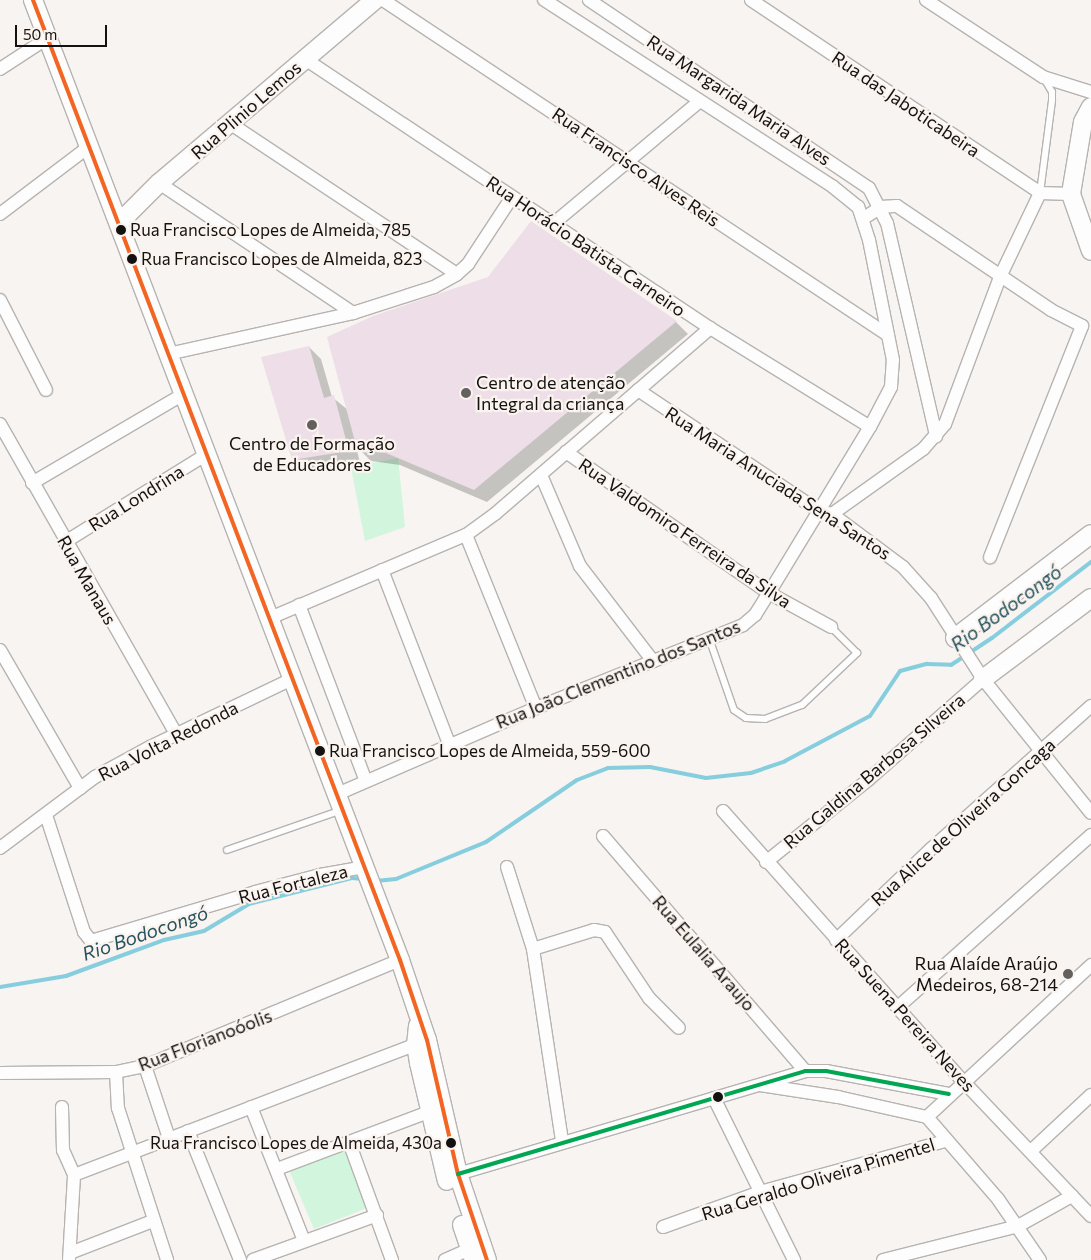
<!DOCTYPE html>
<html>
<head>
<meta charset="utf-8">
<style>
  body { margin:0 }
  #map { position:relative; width:1091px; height:1260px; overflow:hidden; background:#f7f4f1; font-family:Commissioner,sans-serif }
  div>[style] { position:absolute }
  .green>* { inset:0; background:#d2f5dd }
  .shadow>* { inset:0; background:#0003 }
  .stream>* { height:4px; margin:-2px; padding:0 2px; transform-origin:2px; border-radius:2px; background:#86cdde }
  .building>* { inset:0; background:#eddee7 }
  .roads { filter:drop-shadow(1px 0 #b6b3b1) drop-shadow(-1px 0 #b6b3b1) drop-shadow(0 1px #b6b3b1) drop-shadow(0 -1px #b6b3b1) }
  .lane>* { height:6px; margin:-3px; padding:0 3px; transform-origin:3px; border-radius:3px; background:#fefdfd }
  .street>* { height:12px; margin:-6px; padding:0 6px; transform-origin:6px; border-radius:6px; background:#fefdfd }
  .secondary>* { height:18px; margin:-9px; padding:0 9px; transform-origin:9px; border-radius:9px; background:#fefdfd }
  .bus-1>* { height:4px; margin:-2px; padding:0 2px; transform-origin:2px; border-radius:2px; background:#f26522 }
  .bus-2>* { height:4px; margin:-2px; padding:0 2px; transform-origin:2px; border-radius:2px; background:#00a651 }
  .dots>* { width:14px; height:14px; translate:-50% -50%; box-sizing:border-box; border:2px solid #faf3ee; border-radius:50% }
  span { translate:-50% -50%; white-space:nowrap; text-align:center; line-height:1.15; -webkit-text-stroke:4.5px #faf3ee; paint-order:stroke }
  .bus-label { font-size:17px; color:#141211 }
  .left { translate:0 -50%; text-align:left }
  .right { translate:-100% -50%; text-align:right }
  .street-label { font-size:18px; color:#141211 }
  .poi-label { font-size:18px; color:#141211 }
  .water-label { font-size:19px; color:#25525e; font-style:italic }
  .scale { position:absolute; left:15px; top:25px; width:92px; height:22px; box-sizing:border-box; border:2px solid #141211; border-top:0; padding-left:6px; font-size:15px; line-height:18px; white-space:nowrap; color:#141211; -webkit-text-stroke:4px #faf3ee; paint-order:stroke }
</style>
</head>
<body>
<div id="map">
  <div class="green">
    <i style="clip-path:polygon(398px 458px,405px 527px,365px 541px,351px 467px)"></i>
    <i style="clip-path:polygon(344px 1150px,369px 1207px,314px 1229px,289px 1170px)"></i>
  </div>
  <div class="shadow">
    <i style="clip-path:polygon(531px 222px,676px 322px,688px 334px,487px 502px,400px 465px,371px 461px,356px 446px,360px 463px,305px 471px,293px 459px,309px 347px,321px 359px,332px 397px,348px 410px,489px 278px)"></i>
  </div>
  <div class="stream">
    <i style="left:376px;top:881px;width:20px;rotate:-6deg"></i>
    <i style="left:396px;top:879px;width:97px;rotate:-22.3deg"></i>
    <i style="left:486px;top:842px;width:110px;rotate:-34.3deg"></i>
    <i style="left:577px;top:780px;width:33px;rotate:-21deg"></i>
    <i style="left:608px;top:768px;width:42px;rotate:-1.4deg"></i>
    <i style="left:650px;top:767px;width:57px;rotate:11.1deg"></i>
    <i style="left:706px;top:778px;width:45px;rotate:-6.3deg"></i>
    <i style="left:751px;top:773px;width:36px;rotate:-19deg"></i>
    <i style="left:785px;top:761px;width:96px;rotate:-27.9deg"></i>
    <i style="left:870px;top:716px;width:54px;rotate:-56.3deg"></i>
    <i style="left:900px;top:671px;width:28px;rotate:-15deg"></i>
    <i style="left:927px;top:664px;width:24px;rotate:2deg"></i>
    <i style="left:951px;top:665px;width:49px;rotate:-33.4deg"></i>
    <i style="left:992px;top:638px;width:125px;rotate:-37.5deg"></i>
    <i style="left:0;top:987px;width:67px;rotate:-9.5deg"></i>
    <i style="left:66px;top:976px;width:104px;rotate:-20.2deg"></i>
    <i style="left:164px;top:940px;width:41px;rotate:-12.7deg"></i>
    <i style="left:204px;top:931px;width:52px;rotate:-31deg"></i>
    <i style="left:249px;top:904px;width:106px;rotate:-14.2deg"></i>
    <i style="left:352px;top:878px;width:12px;rotate:5deg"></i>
  </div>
  <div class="building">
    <i style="clip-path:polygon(531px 221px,677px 321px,474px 490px,386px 453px,357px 449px,327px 337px,373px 316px,488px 277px)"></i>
    <i style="clip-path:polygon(309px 346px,324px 398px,334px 395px,349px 451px,292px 460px,261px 357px)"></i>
  </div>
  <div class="roads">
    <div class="lane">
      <i style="left:1040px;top:193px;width:94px;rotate:-82.6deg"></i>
      <i style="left:1052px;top:100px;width:8px;rotate:-90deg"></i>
      <i style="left:1052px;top:92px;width:14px;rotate:-120deg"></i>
      <i style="left:709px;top:638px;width:76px;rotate:70.9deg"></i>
      <i style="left:734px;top:710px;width:14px;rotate:34deg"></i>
      <i style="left:746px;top:718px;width:19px;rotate:3deg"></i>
      <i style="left:765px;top:719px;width:40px;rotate:-21deg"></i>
      <i style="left:802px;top:705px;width:76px;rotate:-43.4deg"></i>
      <i style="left:857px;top:653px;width:37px;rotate:-135deg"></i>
      <i style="left:227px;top:850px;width:122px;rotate:-19.2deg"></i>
    </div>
    <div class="street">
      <i style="left:383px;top:0;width:606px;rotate:33.56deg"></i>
      <i style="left:589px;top:0;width:337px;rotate:33.9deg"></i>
      <i style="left:869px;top:188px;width:39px;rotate:63deg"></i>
      <i style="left:887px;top:223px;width:219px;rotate:77deg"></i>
      <i style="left:751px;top:0;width:348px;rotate:33.7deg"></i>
      <i style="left:1040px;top:193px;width:93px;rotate:115.5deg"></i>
      <i style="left:1000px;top:277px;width:157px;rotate:110.5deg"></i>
      <i style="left:945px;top:424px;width:33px;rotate:131deg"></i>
      <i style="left:923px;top:449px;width:112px;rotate:144.5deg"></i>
      <i style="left:926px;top:0;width:140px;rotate:33.3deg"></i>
      <i style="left:1043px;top:77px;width:50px;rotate:17.4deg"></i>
      <i style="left:305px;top:59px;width:486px;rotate:33.6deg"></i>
      <i style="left:710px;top:328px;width:188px;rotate:31.7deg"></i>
      <i style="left:0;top:69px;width:59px;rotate:-33.1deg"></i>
      <i style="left:231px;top:124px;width:271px;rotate:33.6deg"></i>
      <i style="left:159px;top:183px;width:234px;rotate:33.8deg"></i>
      <i style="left:1040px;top:193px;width:31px;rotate:2deg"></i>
      <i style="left:0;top:214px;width:113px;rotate:-37.1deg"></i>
      <i style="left:864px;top:218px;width:20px;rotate:-33deg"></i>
      <i style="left:881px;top:207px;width:16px;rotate:-4deg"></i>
      <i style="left:897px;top:206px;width:186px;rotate:34deg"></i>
      <i style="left:1051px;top:310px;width:35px;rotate:27deg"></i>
      <i style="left:1082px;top:326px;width:249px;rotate:111.7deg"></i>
      <i style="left:554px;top:223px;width:190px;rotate:-39.9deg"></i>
      <i style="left:0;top:300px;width:101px;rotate:62.9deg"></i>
      <i style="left:168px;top:354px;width:189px;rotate:-12.5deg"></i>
      <i style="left:353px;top:313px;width:85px;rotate:-17.8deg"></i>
      <i style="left:434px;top:287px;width:26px;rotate:-29deg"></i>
      <i style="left:457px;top:274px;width:15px;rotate:-42deg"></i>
      <i style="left:468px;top:264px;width:80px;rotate:-56.7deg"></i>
      <i style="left:638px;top:390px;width:218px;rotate:33.8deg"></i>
      <i style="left:819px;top:511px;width:13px;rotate:13deg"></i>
      <i style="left:832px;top:514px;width:89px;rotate:36.7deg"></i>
      <i style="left:903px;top:567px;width:42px;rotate:47.9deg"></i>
      <i style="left:931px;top:598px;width:96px;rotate:57.3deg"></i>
      <i style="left:983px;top:679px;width:172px;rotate:51.1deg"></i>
      <i style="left:0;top:424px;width:356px;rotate:60.4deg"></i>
      <i style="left:566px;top:452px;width:247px;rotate:34.8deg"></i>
      <i style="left:769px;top:593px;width:71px;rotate:28.7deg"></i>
      <i style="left:541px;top:475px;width:99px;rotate:66.8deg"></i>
      <i style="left:580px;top:566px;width:120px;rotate:52.5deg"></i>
      <i style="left:32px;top:483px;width:176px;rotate:-30.4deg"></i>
      <i style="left:466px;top:535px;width:187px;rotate:68deg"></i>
      <i style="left:65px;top:542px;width:167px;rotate:-31.8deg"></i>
      <i style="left:382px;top:570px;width:186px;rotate:68.9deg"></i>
      <i style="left:299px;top:605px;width:188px;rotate:69.2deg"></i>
      <i style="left:270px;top:618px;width:213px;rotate:-23deg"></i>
      <i style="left:466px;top:535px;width:37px;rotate:-36deg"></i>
      <i style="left:496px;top:513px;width:283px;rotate:-40.8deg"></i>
      <i style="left:0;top:650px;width:160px;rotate:59.9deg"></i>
      <i style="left:337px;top:794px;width:217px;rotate:-23.4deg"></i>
      <i style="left:536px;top:708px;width:223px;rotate:-21.8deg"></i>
      <i style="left:743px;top:625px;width:16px;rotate:-40deg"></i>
      <i style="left:755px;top:615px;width:26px;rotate:-58deg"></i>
      <i style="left:769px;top:593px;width:194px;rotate:-58.7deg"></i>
      <i style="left:870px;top:427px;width:45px;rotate:-62.3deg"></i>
      <i style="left:891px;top:387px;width:27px;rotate:-86deg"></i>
      <i style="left:893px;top:360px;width:122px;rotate:-101.3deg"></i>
      <i style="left:869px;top:240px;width:35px;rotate:-108deg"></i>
      <i style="left:858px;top:207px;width:33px;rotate:-141deg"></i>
      <i style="left:832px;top:186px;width:343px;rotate:-147.1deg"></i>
      <i style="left:723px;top:811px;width:361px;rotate:48.4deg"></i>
      <i style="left:963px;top:1081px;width:186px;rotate:46.5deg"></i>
      <i style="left:46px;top:815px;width:123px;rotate:72deg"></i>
      <i style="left:84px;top:932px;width:11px;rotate:52deg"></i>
      <i style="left:91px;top:941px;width:171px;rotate:-16.6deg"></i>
      <i style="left:255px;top:892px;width:67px;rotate:-14.7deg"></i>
      <i style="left:320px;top:875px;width:46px;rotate:-10.1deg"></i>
      <i style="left:603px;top:836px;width:310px;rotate:49.3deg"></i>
      <i style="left:0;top:848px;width:119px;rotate:-36.8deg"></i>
      <i style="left:95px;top:777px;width:63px;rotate:-28.6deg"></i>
      <i style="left:150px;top:747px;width:160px;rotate:-25.6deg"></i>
      <i style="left:766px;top:862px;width:131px;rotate:-38.8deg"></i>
      <i style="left:868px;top:780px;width:153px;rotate:-41.3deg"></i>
      <i style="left:507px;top:867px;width:86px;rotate:72.4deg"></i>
      <i style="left:533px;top:949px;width:194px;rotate:81.4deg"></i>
      <i style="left:836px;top:940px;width:132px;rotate:-43.8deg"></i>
      <i style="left:931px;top:849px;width:215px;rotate:-41.8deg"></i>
      <i style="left:533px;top:949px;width:64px;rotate:-17.3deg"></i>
      <i style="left:594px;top:930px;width:11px;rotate:10deg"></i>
      <i style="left:605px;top:932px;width:79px;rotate:56.3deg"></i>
      <i style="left:649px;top:998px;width:42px;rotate:45deg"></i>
      <i style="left:898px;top:1007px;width:259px;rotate:-41.7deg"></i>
      <i style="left:145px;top:1066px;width:76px;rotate:71.6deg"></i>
      <i style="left:116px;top:1072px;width:36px;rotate:87deg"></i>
      <i style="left:118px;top:1108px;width:160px;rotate:72.1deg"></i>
      <i style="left:0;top:1073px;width:116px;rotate:-0.5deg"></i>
      <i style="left:116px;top:1072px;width:30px;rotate:-12deg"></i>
      <i style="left:145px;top:1066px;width:276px;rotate:-22.6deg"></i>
      <i style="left:760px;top:1085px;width:79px;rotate:8.7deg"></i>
      <i style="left:838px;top:1097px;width:91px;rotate:12.7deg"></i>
      <i style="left:714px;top:1098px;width:181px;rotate:63.7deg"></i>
      <i style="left:62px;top:1107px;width:43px;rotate:88.7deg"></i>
      <i style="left:63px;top:1150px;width:27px;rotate:66deg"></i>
      <i style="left:251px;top:1107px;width:144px;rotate:68.4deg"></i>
      <i style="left:927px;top:1117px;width:224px;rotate:-42.8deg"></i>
      <i style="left:927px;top:1117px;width:108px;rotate:49.1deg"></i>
      <i style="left:998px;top:1199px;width:74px;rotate:55.5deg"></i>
      <i style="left:188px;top:1131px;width:139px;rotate:68deg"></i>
      <i style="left:349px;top:1142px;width:126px;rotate:70deg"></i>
      <i style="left:1032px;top:1150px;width:81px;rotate:-43deg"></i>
      <i style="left:277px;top:1169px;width:162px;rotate:-20.6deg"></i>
      <i style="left:458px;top:1174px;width:362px;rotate:-16.5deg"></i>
      <i style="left:805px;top:1071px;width:21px"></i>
      <i style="left:826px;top:1071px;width:125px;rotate:10.6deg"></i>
      <i style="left:74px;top:1175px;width:373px;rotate:-20.9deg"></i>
      <i style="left:663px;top:1227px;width:103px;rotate:-19.8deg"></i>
      <i style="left:760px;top:1192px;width:192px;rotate:-15.4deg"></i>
      <i style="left:70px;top:1253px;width:89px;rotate:-21.1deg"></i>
      <i style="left:69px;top:1260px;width:85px;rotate:-86.6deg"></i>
      <i style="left:253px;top:1260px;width:132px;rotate:-19.9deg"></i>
      <i style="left:445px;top:1260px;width:34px;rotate:-24deg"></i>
      <i style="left:883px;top:1260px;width:139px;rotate:-14.1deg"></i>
      <i style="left:1018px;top:1226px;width:62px;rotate:-29.1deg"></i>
    </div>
    <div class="secondary">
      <i style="left:33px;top:0;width:1028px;rotate:69.08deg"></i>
      <i style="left:400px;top:960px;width:84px;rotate:71.4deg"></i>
      <i style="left:427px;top:1040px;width:138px;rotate:77deg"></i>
      <i style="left:458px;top:1174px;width:91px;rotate:71.4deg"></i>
      <i style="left:1091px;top:107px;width:17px;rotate:118deg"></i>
      <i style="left:1083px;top:122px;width:73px;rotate:99.5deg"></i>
      <i style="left:1071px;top:194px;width:60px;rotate:70.7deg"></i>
      <i style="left:119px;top:223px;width:57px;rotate:-45deg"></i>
      <i style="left:159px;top:183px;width:283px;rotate:-40.3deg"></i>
      <i style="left:955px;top:638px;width:171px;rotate:-37.4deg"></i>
      <i style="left:983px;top:679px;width:135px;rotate:-36.9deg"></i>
      <i style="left:418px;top:1026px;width:18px;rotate:96deg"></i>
      <i style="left:416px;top:1044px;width:19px;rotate:81deg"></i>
      <i style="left:419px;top:1063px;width:121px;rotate:76.7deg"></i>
      <i style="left:462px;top:1225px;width:37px;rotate:71deg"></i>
    </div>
  </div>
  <div class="bus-1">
    <i style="left:33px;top:0;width:1028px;rotate:69.08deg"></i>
    <i style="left:400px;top:960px;width:84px;rotate:71.4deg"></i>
    <i style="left:427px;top:1040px;width:138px;rotate:77deg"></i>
    <i style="left:458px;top:1174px;width:91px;rotate:71.4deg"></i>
  </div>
  <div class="bus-2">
    <i style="left:458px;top:1174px;width:362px;rotate:-16.5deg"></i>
    <i style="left:805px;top:1071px;width:21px"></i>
    <i style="left:826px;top:1071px;width:125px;rotate:10.6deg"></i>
  </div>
  <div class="dots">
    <i style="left:121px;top:230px;background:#141211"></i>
    <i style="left:132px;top:259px;background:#141211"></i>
    <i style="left:466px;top:393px;background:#63615f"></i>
    <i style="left:312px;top:425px;background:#63615f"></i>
    <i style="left:320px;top:751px;background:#141211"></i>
    <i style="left:1068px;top:974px;background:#63615f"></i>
    <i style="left:718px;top:1097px;background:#141211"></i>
    <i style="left:451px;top:1143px;background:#141211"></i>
  </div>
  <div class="bus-label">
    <span class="left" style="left:130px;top:230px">Rua Francisco Lopes de Almeida, 785</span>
    <span class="left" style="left:141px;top:259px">Rua Francisco Lopes de Almeida, 823</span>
    <span class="left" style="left:329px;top:751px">Rua Francisco Lopes de Almeida, 559-600</span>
    <span class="right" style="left:442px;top:1143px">Rua Francisco Lopes de Almeida, 430a</span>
  </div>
  <div class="street-label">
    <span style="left:739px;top:100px;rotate:34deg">Rua Margarida Maria Alves</span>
    <span style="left:906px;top:104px;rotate:34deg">Rua das Jaboticabeira</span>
    <span style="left:246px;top:110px;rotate:-41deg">Rua Plinio Lemos</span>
    <span style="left:636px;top:167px;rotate:34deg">Rua Francisco Alves Reis</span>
    <span style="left:586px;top:246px;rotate:34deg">Rua Horácio Batista Carneiro</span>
    <span style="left:778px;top:483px;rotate:33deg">Rua Maria Anuciada Sena Santos</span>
    <span style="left:136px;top:498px;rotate:-32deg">Rua Londrina</span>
    <span style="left:685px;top:533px;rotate:34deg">Rua Valdomiro Ferreira da Silva</span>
    <span style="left:87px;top:580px;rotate:60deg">Rua Manaus</span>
    <span style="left:618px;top:674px;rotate:-22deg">Rua João Clementino dos Santos</span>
    <span style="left:168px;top:741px;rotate:-27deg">Rua Volta Redonda</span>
    <span style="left:874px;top:771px;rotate:-40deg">Rua Galdina Barbosa Silveira</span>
    <span style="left:963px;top:822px;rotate:-42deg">Rua Alice de Oliveira Goncaga</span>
    <span style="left:293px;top:884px;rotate:-14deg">Rua Fortaleza</span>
    <span style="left:704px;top:953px;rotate:49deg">Rua Eulalia Araujo</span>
    <span style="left:905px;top:1015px;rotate:48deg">Rua Suena Pereira Neves</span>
    <span style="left:205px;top:1040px;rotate:-21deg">Rua Florianoóolis</span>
    <span style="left:818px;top:1179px;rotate:-17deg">Rua Geraldo Oliveira Pimentel</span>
  </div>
  <div class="poi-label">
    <span class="left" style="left:476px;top:393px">Centro de atenção<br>Integral da criança</span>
    <span style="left:312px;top:454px">Centro de Formação<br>de Educadores</span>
    <span class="right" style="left:1058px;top:974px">Rua Alaíde Araújo<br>Medeiros, 68-214</span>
  </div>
  <div class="water-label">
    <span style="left:1006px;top:608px;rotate:-36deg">Rio Bodocongó</span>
    <span style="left:145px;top:933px;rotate:-19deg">Rio Bodocongó</span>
  </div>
  <div class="scale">50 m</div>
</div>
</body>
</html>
